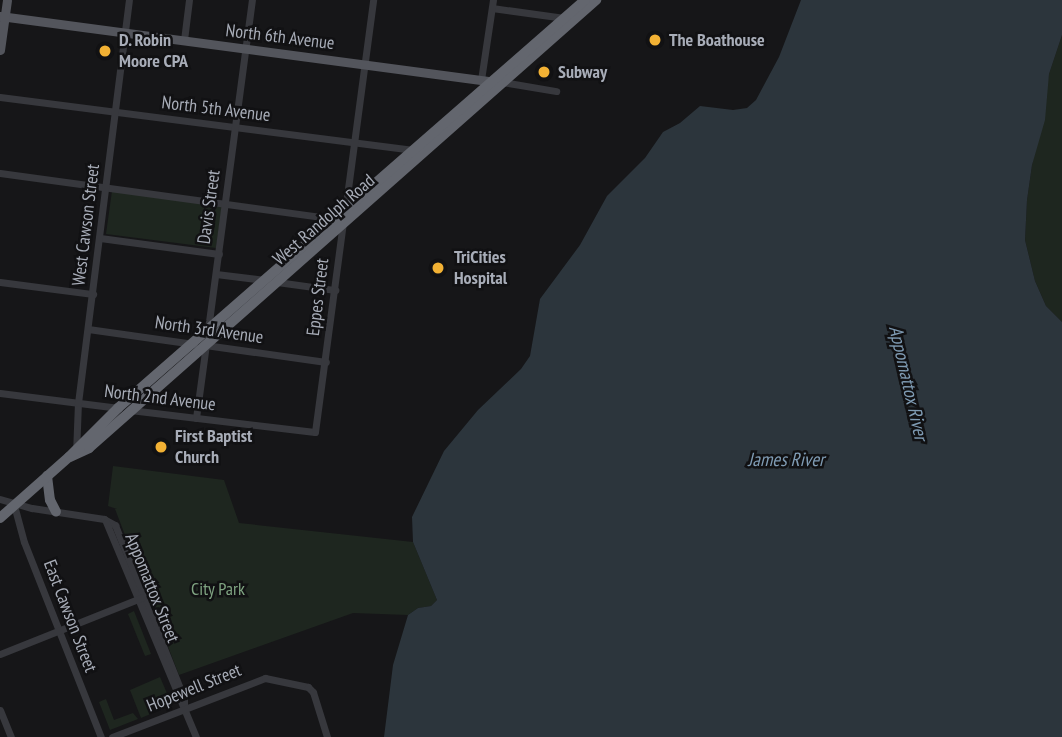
<!DOCTYPE html>
<html>
<head>
<meta charset="utf-8">
<style>
  body { margin:0 }
  #map { position:relative; width:1062px; height:737px; overflow:hidden; background:#161618; font-family:"PT Sans Narrow",sans-serif }
  div>[style] { position:absolute }
  .green>* { inset:0; background:#1e261f }
  .water>* { inset:0; background:#2c353c }
  .minor>* { height:7px; margin:-3.5px; padding:0 3.5px; transform-origin:3.5px; border-radius:3.5px; background:#37383d }
  .major>* { height:9px; margin:-4.5px; padding:0 4.5px; transform-origin:4.5px; border-radius:4.5px; background:#53555c }
  .highway>* { height:10px; margin:-5px; padding:0 5px; transform-origin:5px; border-radius:5px; background:#63666e }
  .dots>* { width:19px; height:19px; translate:-50% -50%; box-sizing:border-box; border:4px solid #111113; border-radius:50% }
  span { translate:-50% -50%; white-space:nowrap; text-align:center; line-height:1.15; -webkit-text-stroke:5px #111113; paint-order:stroke }
  .street-label { font-size:18px; color:#a8adb8 }
  .poi-label { font-size:18px; color:#a8adb8; font-weight:700 }
  .left { translate:0 -50%; text-align:left }
  .park-label { font-size:18px; color:#7fa381 }
  .water-label { font-size:19px; color:#7f9bb3; font-style:italic }
</style>
</head>
<body>
<div id="map">
  <div class="green">
    <i style="clip-path:polygon(1062px 35px,1062px 322px,1046px 306px,1035px 281px,1025px 240px,1027px 200px,1032px 165px,1049px 74px)"></i>
    <i style="clip-path:polygon(112px 191px,222px 206px,216px 248px,106px 234px)"></i>
    <i style="clip-path:polygon(113px 466px,224px 480px,239px 523px,413px 542px,437px 600px,431px 606px,418px 608px,408px 615px,353px 613px,179px 675px,115px 509px,117px 509px,108px 506px)"></i>
    <i style="clip-path:polygon(134px 611px,151px 654px,145px 656px,128px 614px)"></i>
    <i style="clip-path:polygon(160px 677px,172px 705px,141px 718px,130px 690px)"></i>
    <i style="clip-path:polygon(106px 699px,114px 720px,133px 713px,138px 719px,110px 730px,99px 702px)"></i>
  </div>
  <div class="water">
    <i style="clip-path:polygon(801px 0,1062px 0,1062px 35px,1049px 74px,1045px 120px,1032px 165px,1027px 200px,1025px 240px,1035px 281px,1046px 306px,1062px 322px,1062px 737px,384px 737px,393px 665px,408px 615px,418px 608px,431px 606px,437px 600px,413px 542px,412px 517px,444px 451px,478px 410px,521px 369px,530px 356px,540px 299px,580px 245px,607px 196px,645px 158px,663px 132px,680px 123px,700px 106px,733px 110px,747px 108px,756px 100px,779px 57px)"></i>
  </div>
  <div class="minor">
    <i style="left:492px;top:8px;width:73px;rotate:7.9deg"></i>
    <i style="left:184px;top:40px;width:40px;rotate:-82.9deg"></i>
    <i style="left:481px;top:80px;width:81px;rotate:-81.5deg"></i>
    <i style="left:502px;top:82px;width:55px;rotate:9.5deg"></i>
    <i style="left:0;top:97px;width:417px;rotate:7.3deg"></i>
    <i style="left:0;top:173px;width:340px;rotate:7.8deg"></i>
    <i style="left:345px;top:211px;width:213px;rotate:-82.4deg"></i>
    <i style="left:100px;top:238px;width:120px;rotate:7.7deg"></i>
    <i style="left:216px;top:274px;width:49px;rotate:7deg"></i>
    <i style="left:0;top:282px;width:94px;rotate:7.4deg"></i>
    <i style="left:277px;top:282px;width:59px;rotate:7.9deg"></i>
    <i style="left:88px;top:329px;width:107px;rotate:8.1deg"></i>
    <i style="left:208px;top:329px;width:332px;rotate:-82.4deg"></i>
    <i style="left:205px;top:345px;width:122px;rotate:8deg"></i>
    <i style="left:0;top:393px;width:120px;rotate:7.2deg"></i>
    <i style="left:130px;top:410px;width:186px;rotate:6.8deg"></i>
    <i style="left:315px;top:432px;width:211px;rotate:-82.4deg"></i>
    <i style="left:196px;top:418px;width:75px;rotate:-82.3deg"></i>
    <i style="left:76px;top:454px;width:51px;rotate:-87.8deg"></i>
    <i style="left:78px;top:403px;width:406px;rotate:-82.8deg"></i>
    <i style="left:0;top:499px;width:33px;rotate:16deg"></i>
    <i style="left:32px;top:508px;width:73px;rotate:8.7deg"></i>
    <i style="left:104px;top:519px;width:13px;rotate:29deg"></i>
    <i style="left:115px;top:525px;width:186px;rotate:68.3deg"></i>
    <i style="left:184px;top:698px;width:11px;rotate:90deg"></i>
    <i style="left:14px;top:505px;width:38px;rotate:75deg"></i>
    <i style="left:24px;top:542px;width:210px;rotate:68.5deg"></i>
    <i style="left:106px;top:522px;width:233px;rotate:67.3deg"></i>
    <i style="left:0;top:654px;width:154px;rotate:-21.7deg"></i>
    <i style="left:0;top:710px;width:29px;rotate:68deg"></i>
    <i style="left:112px;top:737px;width:164px;rotate:-21.1deg"></i>
    <i style="left:265px;top:678px;width:44px;rotate:11.8deg"></i>
    <i style="left:308px;top:687px;width:7px;rotate:45deg"></i>
    <i style="left:313px;top:692px;width:47px;rotate:72.7deg"></i>
  </div>
  <div class="major">
    <i style="left:0;top:16px;width:500px;rotate:7.58deg"></i>
    <i style="left:0;top:50px;width:50px;rotate:-82deg"></i>
  </div>
  <div class="highway">
    <i style="left:70px;top:457px;width:21px;rotate:-25deg"></i>
    <i style="left:89px;top:448px;width:677px;rotate:-41.46deg"></i>
    <i style="left:47px;top:476px;width:24px;rotate:83deg"></i>
    <i style="left:50px;top:500px;width:13px;rotate:63deg"></i>
    <i style="left:0;top:518px;width:92px;rotate:-41.5deg"></i>
    <i style="left:69px;top:457px;width:69px;rotate:-45deg"></i>
    <i style="left:118px;top:408px;width:620px;rotate:-41.14deg"></i>
  </div>
  <div class="dots">
    <i style="left:655px;top:40px;background:#f2b134"></i>
    <i style="left:105px;top:51px;background:#f2b134"></i>
    <i style="left:544px;top:72px;background:#f2b134"></i>
    <i style="left:438px;top:268px;background:#f2b134"></i>
    <i style="left:161px;top:447px;background:#f2b134"></i>
  </div>
  <div class="street-label">
    <span style="left:280px;top:37px;rotate:7deg">North 6th Avenue</span>
    <span style="left:216px;top:109px;rotate:7deg">North 5th Avenue</span>
    <span style="left:209px;top:207px;rotate:-82deg">Davis Street</span>
    <span style="left:324px;top:220px;rotate:-41deg">West Randolph Road</span>
    <span style="left:86px;top:225px;rotate:-83deg">West Cawson Street</span>
    <span style="left:318px;top:297px;rotate:-83deg">Eppes Street</span>
    <span style="left:209px;top:330px;rotate:8deg">North 3rd Avenue</span>
    <span style="left:160px;top:398px;rotate:7deg">North 2nd Avenue</span>
    <span style="left:152px;top:588px;rotate:68deg">Appomattox Street</span>
    <span style="left:70px;top:616px;rotate:69deg">East Cawson Street</span>
    <span style="left:194px;top:688px;rotate:-22deg">Hopewell Street</span>
  </div>
  <div class="poi-label">
    <span class="left" style="left:669px;top:40px">The Boathouse</span>
    <span class="left" style="left:119px;top:51px">D. Robin<br>Moore CPA</span>
    <span class="left" style="left:558px;top:72px">Subway</span>
    <span class="left" style="left:454px;top:268px">TriCities<br>Hospital</span>
    <span class="left" style="left:175px;top:447px">First Baptist<br>Church</span>
  </div>
  <div class="park-label">
    <span style="left:218px;top:589px">City Park</span>
  </div>
  <div class="water-label">
    <span style="left:908px;top:383px;rotate:77deg">Appomattox River</span>
    <span style="left:786px;top:460px">James River</span>
  </div>
</div>
</body>
</html>
